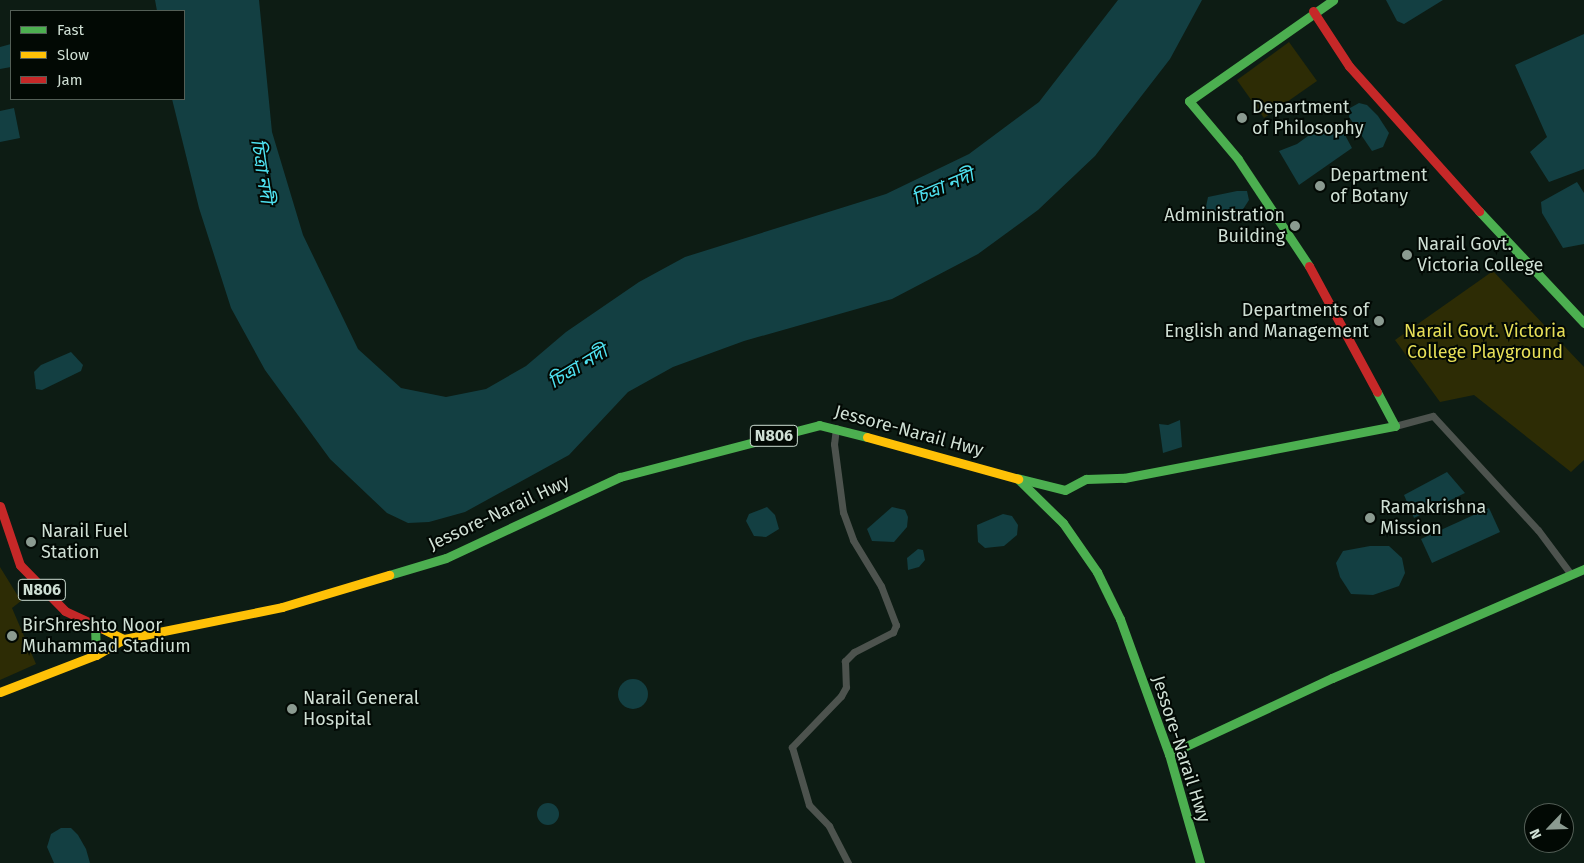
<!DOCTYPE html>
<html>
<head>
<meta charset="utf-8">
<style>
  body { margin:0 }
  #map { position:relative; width:1584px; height:863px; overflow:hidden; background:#0d1c14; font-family:"Fira Sans","Noto Sans Bengali",sans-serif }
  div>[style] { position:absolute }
  .green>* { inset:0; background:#2d2c05 }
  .water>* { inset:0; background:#133f42 }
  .round { border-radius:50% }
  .street>* { height:7px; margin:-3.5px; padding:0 3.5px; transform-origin:3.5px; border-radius:3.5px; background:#4d534e }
  .fast>* { height:9px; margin:-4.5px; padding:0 4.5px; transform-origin:4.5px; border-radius:4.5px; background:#4caf50 }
  .slow>* { height:9px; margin:-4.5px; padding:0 4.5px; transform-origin:4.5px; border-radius:4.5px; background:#ffc107 }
  .jam>* { height:9px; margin:-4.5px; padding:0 4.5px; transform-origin:4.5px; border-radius:4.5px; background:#c62828 }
  .dots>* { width:14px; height:14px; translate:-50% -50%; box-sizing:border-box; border:2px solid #020904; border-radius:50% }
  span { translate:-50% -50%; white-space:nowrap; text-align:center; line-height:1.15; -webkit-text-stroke:4px #020904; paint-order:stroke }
  .shield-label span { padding:1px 4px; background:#020904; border:1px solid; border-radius:4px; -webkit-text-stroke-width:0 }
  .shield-label { font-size:16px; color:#cfdfd4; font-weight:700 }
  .poi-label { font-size:18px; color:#cfdfd4 }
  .left { translate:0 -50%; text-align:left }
  .right { translate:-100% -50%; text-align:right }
  .park-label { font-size:18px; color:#e6de57 }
  .street-label { font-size:18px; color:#cfdfd4 }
  .water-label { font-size:19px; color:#4ee0ef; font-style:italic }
  .legend { position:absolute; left:10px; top:10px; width:175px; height:90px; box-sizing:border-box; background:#020904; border:1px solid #545f57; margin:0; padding:6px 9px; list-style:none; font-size:15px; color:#cfdfd4 }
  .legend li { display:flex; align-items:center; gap:10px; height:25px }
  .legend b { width:25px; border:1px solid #545f57 }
  .north { position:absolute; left:1524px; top:803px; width:50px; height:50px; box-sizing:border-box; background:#020904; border:1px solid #545f57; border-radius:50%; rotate:246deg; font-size:14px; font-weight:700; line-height:20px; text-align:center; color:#cfdfd4 }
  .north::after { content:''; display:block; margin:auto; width:18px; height:22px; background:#8b9b91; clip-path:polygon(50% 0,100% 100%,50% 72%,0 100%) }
</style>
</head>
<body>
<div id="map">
  <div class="green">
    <i style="clip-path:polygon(1289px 42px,1317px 81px,1264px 118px,1237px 80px)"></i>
    <i style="clip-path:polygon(1493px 271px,1584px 367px,1584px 460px,1571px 472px,1474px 395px,1440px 402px,1395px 340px)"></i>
    <i style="clip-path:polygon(0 567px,21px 601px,12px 608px,36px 664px,0 680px)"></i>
  </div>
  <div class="water">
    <i style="clip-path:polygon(155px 0,259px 0,272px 132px,303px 235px,358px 349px,401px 388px,446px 397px,486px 389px,526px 366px,566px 332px,639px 282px,685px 257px,886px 194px,969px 154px,1039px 102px,1118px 0,1202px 0,1170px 59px,1095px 156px,1038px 210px,978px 254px,892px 299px,744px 341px,673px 367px,628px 392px,569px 455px,465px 512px,429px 522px,408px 523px,387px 513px,330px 459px,265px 370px,231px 308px,199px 208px,172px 99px,184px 99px,184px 11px,157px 11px)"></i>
    <i style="clip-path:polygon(1386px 0,1443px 0,1404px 24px,1397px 21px)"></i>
    <i style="clip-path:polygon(1584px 34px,1584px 169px,1549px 182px,1530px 152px,1547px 137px,1515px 65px)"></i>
    <i style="clip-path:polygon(11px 44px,11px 67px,0 69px,0 47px)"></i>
    <i style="clip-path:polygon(1359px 103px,1367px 105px,1378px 116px,1389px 133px,1383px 147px,1372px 151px,1349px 117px,1350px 108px)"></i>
    <i style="clip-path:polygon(14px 108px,20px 138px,0 142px,0 111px)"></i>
    <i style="clip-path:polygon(1326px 123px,1339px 124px,1352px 148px,1299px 185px,1279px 151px,1297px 144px)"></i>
    <i style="clip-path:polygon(1577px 182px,1584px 193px,1584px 244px,1563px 248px,1542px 213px,1541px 202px)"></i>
    <i style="clip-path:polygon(1237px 191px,1247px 191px,1249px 200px,1238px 217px,1232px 222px,1225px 218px,1203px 221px,1208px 197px)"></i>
    <i style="clip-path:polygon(71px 352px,83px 365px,81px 371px,42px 390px,36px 389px,34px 372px,41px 365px)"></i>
    <i style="clip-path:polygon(1180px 420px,1182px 447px,1163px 453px,1159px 424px,1168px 425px)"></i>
    <i style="clip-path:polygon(1447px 472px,1465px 493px,1414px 518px,1404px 495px)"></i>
    <i style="clip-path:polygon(767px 507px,775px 515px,779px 529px,766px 537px,754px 536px,746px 521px,749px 514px)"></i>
    <i style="clip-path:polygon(892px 507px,905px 510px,908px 517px,907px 527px,894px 542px,872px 541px,867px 529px)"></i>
    <i style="clip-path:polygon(1489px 508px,1500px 532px,1432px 563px,1421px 539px)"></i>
    <i style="clip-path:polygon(1003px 514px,1012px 516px,1018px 525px,1017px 535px,1004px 546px,985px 548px,978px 542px,977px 525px)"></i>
    <i style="clip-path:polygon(1370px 546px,1389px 546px,1402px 558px,1405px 573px,1399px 586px,1373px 595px,1351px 594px,1340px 577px,1336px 563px,1343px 551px)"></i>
    <i style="clip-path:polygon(918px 549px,923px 550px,925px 560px,919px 567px,908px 570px,907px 558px)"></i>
    <i class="round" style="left:618px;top:679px;width:30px;height:30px"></i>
    <i class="round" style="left:537px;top:803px;width:22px;height:22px"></i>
    <i style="clip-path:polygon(61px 828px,71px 828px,78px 835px,86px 849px,90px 863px,54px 863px,47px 847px,51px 834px)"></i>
  </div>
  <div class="street">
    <i style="left:1395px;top:426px;width:39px;rotate:-15deg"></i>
    <i style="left:1433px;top:416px;width:155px;rotate:47.4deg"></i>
    <i style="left:1538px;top:530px;width:54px;rotate:53.3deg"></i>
    <i style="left:836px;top:428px;width:16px;rotate:97deg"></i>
    <i style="left:834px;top:444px;width:69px;rotate:82.5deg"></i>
    <i style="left:843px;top:512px;width:30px;rotate:70deg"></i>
    <i style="left:853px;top:540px;width:54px;rotate:58.7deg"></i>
    <i style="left:881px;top:586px;width:42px;rotate:69deg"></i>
    <i style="left:896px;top:625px;width:8px;rotate:113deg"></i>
    <i style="left:893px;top:632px;width:44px;rotate:152.9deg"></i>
    <i style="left:854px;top:652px;width:13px;rotate:135deg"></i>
    <i style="left:845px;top:661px;width:26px;rotate:88deg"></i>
    <i style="left:846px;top:687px;width:10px;rotate:119deg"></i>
    <i style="left:841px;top:696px;width:71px;rotate:133.9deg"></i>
    <i style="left:792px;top:747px;width:60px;rotate:73.7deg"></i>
    <i style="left:809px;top:805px;width:29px;rotate:46deg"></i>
    <i style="left:829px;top:826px;width:42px;rotate:62.8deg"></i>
  </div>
  <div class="fast">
    <i style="left:1479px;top:211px;width:154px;rotate:46.8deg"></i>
    <i style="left:1309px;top:266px;width:128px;rotate:-123.6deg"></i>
    <i style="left:1238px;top:159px;width:76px;rotate:-130.2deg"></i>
    <i style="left:1189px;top:101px;width:176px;rotate:-35deg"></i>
    <i style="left:1017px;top:478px;width:49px;rotate:14deg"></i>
    <i style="left:1065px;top:490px;width:24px;rotate:-28deg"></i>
    <i style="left:1086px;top:479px;width:38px;rotate:-2deg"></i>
    <i style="left:1124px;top:478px;width:276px;rotate:-10.9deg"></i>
    <i style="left:1395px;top:426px;width:38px;rotate:-118deg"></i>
    <i style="left:1018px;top:479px;width:63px;rotate:44.4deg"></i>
    <i style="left:1063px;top:523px;width:60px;rotate:55.2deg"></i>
    <i style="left:1097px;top:572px;width:52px;rotate:63.9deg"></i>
    <i style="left:1120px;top:619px;width:144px;rotate:70.1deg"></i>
    <i style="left:1169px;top:754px;width:113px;rotate:74.1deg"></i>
    <i style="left:389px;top:575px;width:59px;rotate:-16.6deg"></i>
    <i style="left:446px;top:558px;width:192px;rotate:-25deg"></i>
    <i style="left:620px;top:477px;width:206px;rotate:-14.6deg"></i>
    <i style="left:819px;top:425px;width:49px;rotate:14deg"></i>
    <i style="left:95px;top:626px;width:29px;rotate:88deg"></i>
    <i style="left:1169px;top:754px;width:180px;rotate:-25deg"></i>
    <i style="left:1332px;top:678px;width:275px;rotate:-23.4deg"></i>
  </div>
  <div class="slow">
    <i style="left:867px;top:437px;width:157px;rotate:15.5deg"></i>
    <i style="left:101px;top:628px;width:25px;rotate:26deg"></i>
    <i style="left:124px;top:639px;width:161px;rotate:-11.4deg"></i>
    <i style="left:282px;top:607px;width:112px;rotate:-16.7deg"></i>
    <i style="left:0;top:692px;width:103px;rotate:-21.1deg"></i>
    <i style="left:96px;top:655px;width:32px;rotate:-30deg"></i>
  </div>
  <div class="jam">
    <i style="left:1313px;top:11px;width:66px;rotate:56.8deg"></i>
    <i style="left:1349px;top:66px;width:195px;rotate:48.1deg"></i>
    <i style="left:1309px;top:266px;width:143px;rotate:61.6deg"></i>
    <i style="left:0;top:506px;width:62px;rotate:71.3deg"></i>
    <i style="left:20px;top:565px;width:64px;rotate:45.6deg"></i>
    <i style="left:65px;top:611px;width:40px;rotate:25deg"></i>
  </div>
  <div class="dots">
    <i style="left:1242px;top:118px;background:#8b9b91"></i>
    <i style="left:1320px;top:186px;background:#8b9b91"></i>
    <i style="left:1295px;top:226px;background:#8b9b91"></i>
    <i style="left:1407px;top:255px;background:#8b9b91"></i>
    <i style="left:1379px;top:321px;background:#8b9b91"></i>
    <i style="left:1370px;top:518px;background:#8b9b91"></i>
    <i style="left:31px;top:542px;background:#8b9b91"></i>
    <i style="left:12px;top:636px;background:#8b9b91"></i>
    <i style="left:292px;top:709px;background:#8b9b91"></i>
  </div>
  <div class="shield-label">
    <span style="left:774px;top:436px">N806</span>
    <span style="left:42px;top:590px">N806</span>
  </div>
  <div class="poi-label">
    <span class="left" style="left:1252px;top:118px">Department<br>of Philosophy</span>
    <span class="left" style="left:1330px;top:186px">Department<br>of Botany</span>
    <span class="right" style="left:1285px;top:226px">Administration<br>Building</span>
    <span class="left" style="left:1417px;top:255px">Narail Govt.<br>Victoria College</span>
    <span class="right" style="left:1369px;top:321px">Departments of<br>English and Management</span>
    <span class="left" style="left:1380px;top:518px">Ramakrishna<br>Mission</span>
    <span class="left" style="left:41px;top:542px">Narail Fuel<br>Station</span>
    <span class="left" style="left:22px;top:636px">BirShreshto Noor<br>Muhammad Stadium</span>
    <span class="left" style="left:303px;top:709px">Narail General<br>Hospital</span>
  </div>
  <div class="park-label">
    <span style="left:1485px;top:342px">Narail Govt. Victoria<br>College Playground</span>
  </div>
  <div class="street-label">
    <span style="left:909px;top:431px;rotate:15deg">Jessore-Narail Hwy</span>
    <span style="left:499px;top:513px;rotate:-25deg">Jessore-Narail Hwy</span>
    <span style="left:1181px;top:749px;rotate:72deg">Jessore-Narail Hwy</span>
  </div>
  <div class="water-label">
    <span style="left:262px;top:171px;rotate:81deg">চিত্রা নদী</span>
    <span style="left:943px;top:187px;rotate:-23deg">চিত্রা নদী</span>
    <span style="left:578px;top:367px;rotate:-31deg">চিত্রা নদী</span>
  </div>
  <ul class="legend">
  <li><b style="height:6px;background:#4caf50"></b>Fast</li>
  <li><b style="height:6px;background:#ffc107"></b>Slow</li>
  <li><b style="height:6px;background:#c62828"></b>Jam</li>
  </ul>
  <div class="north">N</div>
</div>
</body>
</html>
